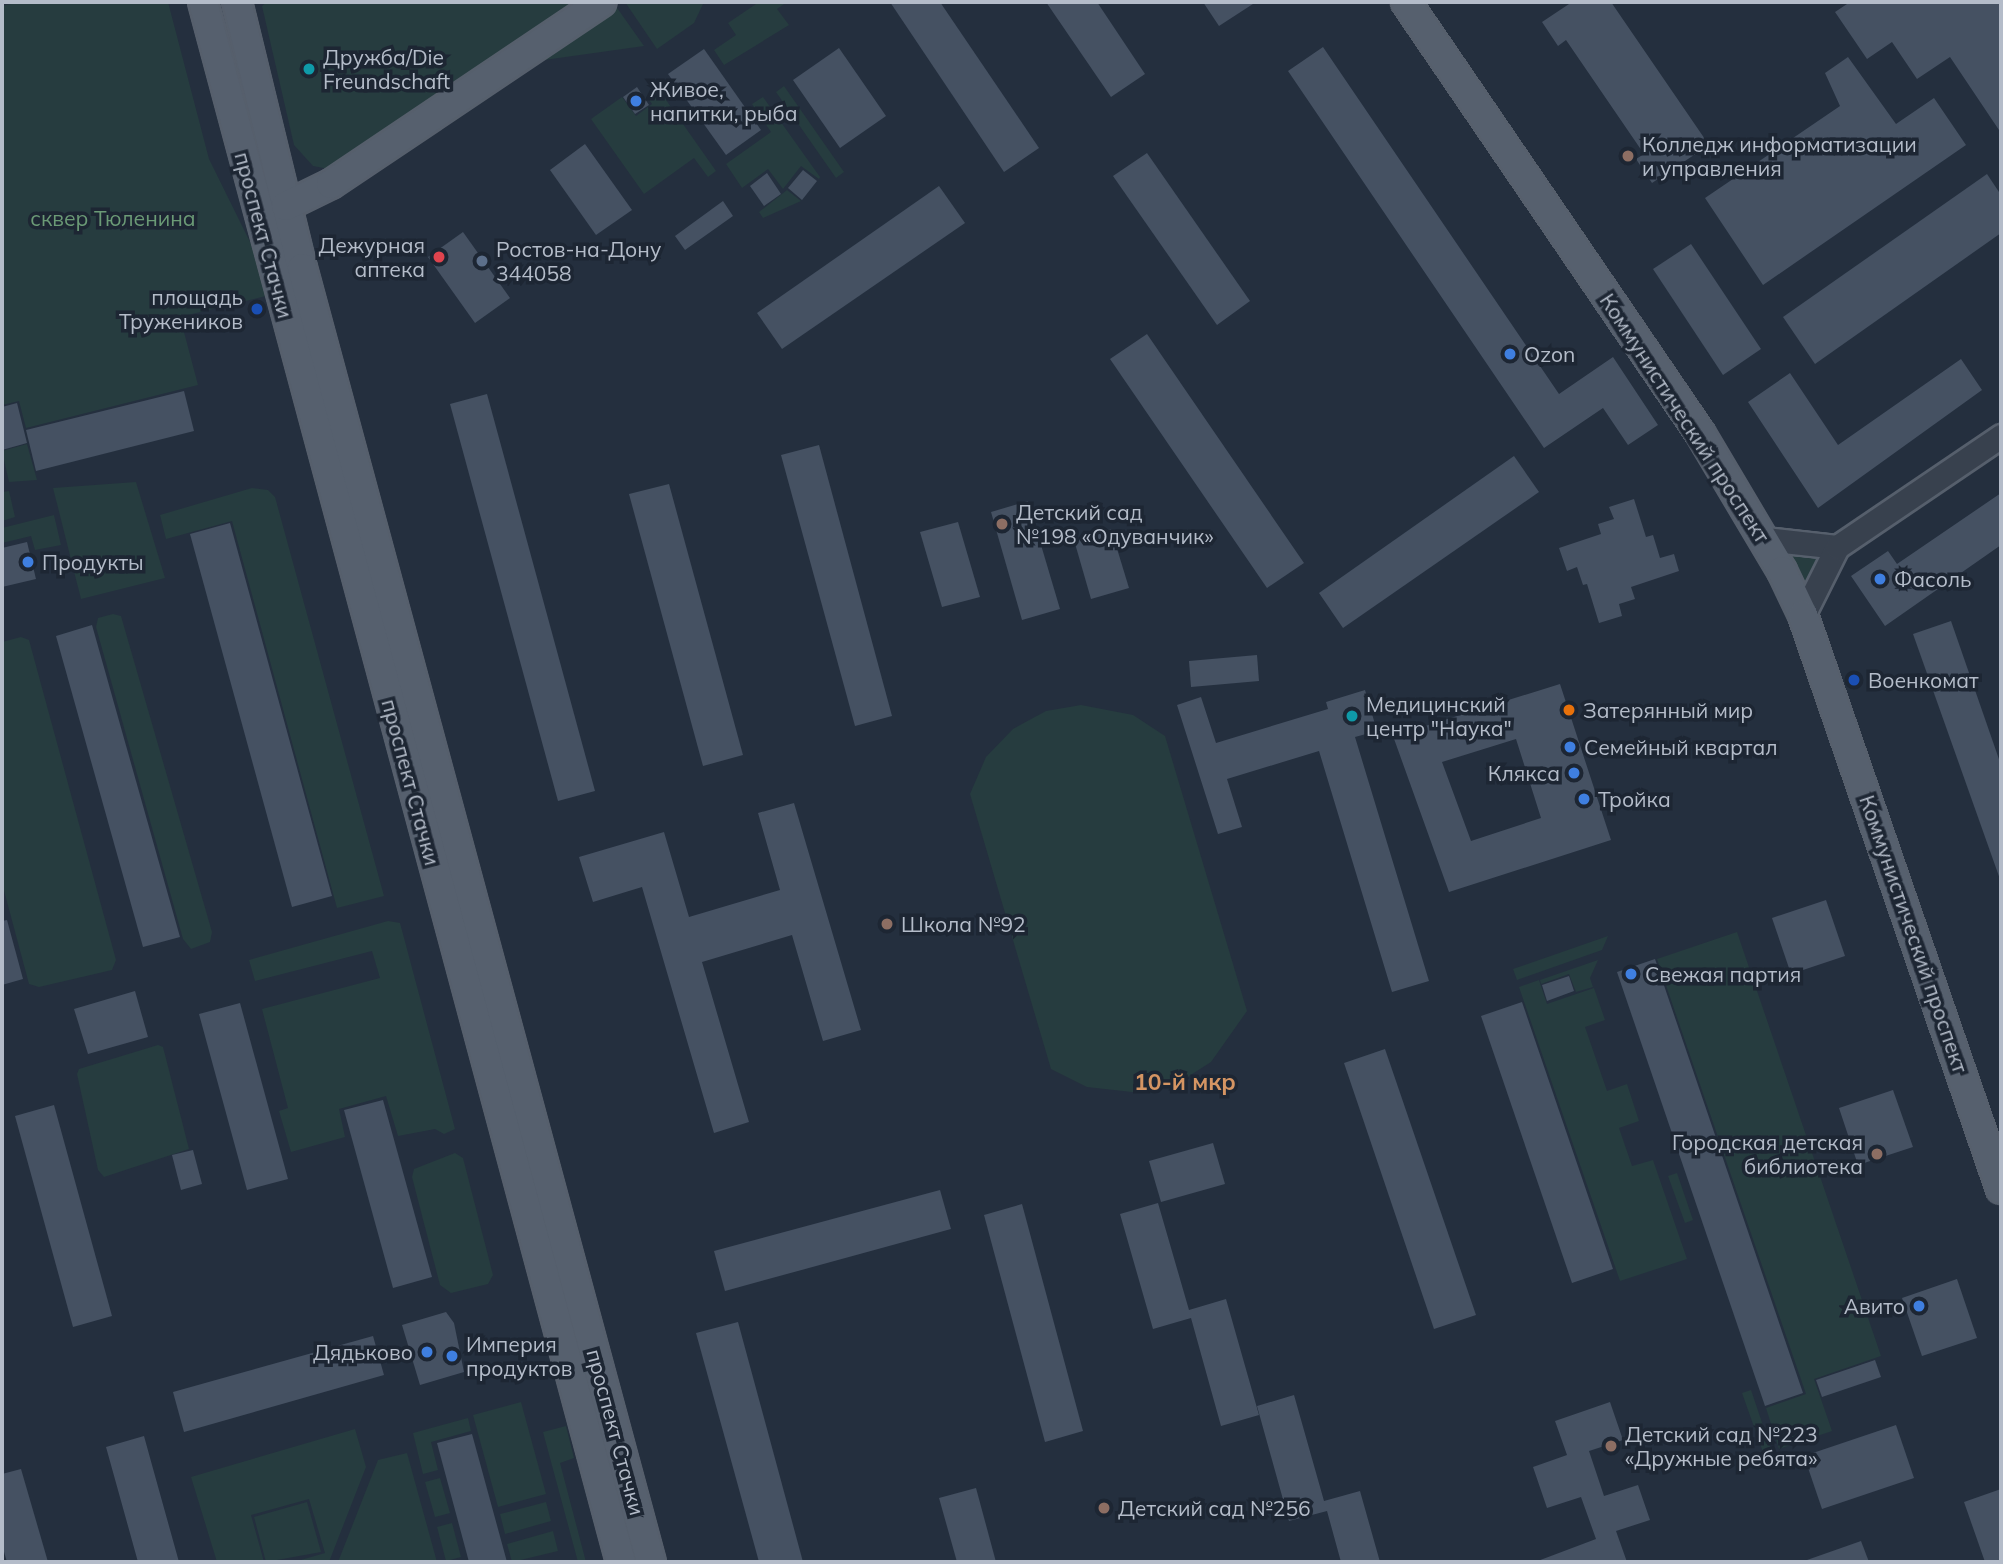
<!DOCTYPE html>
<html>
<head>
<meta charset="utf-8">
<style>
  body { margin:0 }
  #map { position:relative; width:2003px; height:1564px; overflow:hidden; background:#242f3e; font-family:Mulish,sans-serif }
  div>[style] { position:absolute }
  .green>* { inset:0; background:#263c3f }
  .building>* { inset:0; background:#455162 }
  .roads { filter:drop-shadow(2px 0 #565f6c) drop-shadow(-2px 0 #565f6c) drop-shadow(0 2px #565f6c) drop-shadow(0 -2px #565f6c) }
  .minor>* { height:23px; margin:-11.5px; padding:0 11.5px; transform-origin:11.5px; border-radius:11.5px; background:#38414e }
  .major>* { height:28px; margin:-14px; padding:0 14px; transform-origin:14px; border-radius:14px; background:#56606e }
  .dots>* { width:19px; height:19px; translate:-50% -50%; box-sizing:border-box; border:4px solid #1d2633; border-radius:50% }
  span { translate:-50% -50%; white-space:nowrap; text-align:center; line-height:1.15; -webkit-text-stroke:7px #1d2633; paint-order:stroke }
  .poi-label { font-size:21px; color:#b4bcc9 }
  .left { translate:0 -50%; text-align:left }
  .right { translate:-100% -50%; text-align:right }
  .park-label { font-size:21px; color:#6b9a76 }
  .street-label { font-size:21px; color:#b4bcc9 }
  .neighbourhood-label { font-size:23px; color:#d59563; font-weight:700 }
  .frame { position:absolute; inset:0; border:4px solid #b4bcc9; pointer-events:none }
</style>
</head>
<body>
<div id="map">
  <div class="green">
    <i style="clip-path:polygon(20px 2px,168px 2px,209px 159px,253px 248px,266px 296px,180px 317px,198px 385px,26px 428px,19px 401px,2px 405px,2px 6px)"></i>
    <i style="clip-path:polygon(267px 2px,582px 2px,329px 169px,313px 166px,294px 145px,262px 6px)"></i>
    <i style="clip-path:polygon(625px 2px,704px 2px,694px 23px,657px 49px)"></i>
    <i style="clip-path:polygon(759px 2px,787px 2px,777px 9px,789px 25px,724px 65px,714px 50px,736px 35px,728px 23px)"></i>
    <i style="clip-path:polygon(615px 5px,644px 46px,530px 62px)"></i>
    <i style="clip-path:polygon(784px 86px,844px 172px,836px 178px,776px 92px)"></i>
    <i style="clip-path:polygon(659px 90px,716px 171px,708px 177px,694px 158px,644px 194px,591px 119px,622px 97px,636px 116px,652px 104px,648px 98px)"></i>
    <i style="clip-path:polygon(763px 97px,820px 177px,819px 179px,801px 166px,783px 189px,768px 169px,742px 188px,726px 164px,771px 132px,752px 104px)"></i>
    <i style="clip-path:polygon(787px 190px,801px 201px,763px 218px,759px 212px)"></i>
    <i style="clip-path:polygon(27px 444px,37px 480px,9px 482px,2px 451px)"></i>
    <i style="clip-path:polygon(136px 482px,165px 578px,81px 599px,53px 488px)"></i>
    <i style="clip-path:polygon(252px 488px,268px 490px,275px 497px,384px 896px,337px 908px,232px 521px,166px 539px,160px 515px)"></i>
    <i style="clip-path:polygon(9px 491px,15px 517px,2px 521px,2px 492px)"></i>
    <i style="clip-path:polygon(54px 515px,61px 545px,35px 550px,31px 536px,2px 543px,2px 528px)"></i>
    <i style="clip-path:polygon(1794px 552px,1825px 556px,1807px 585px,1791px 556px)"></i>
    <i style="clip-path:polygon(113px 614px,121px 616px,212px 932px,210px 942px,191px 949px,183px 939px,96px 627px,98px 618px)"></i>
    <i style="clip-path:polygon(21px 637px,29px 640px,116px 960px,112px 970px,39px 987px,29px 984px,2px 883px,2px 642px)"></i>
    <i style="clip-path:polygon(1081px 705px,1133px 715px,1165px 736px,1247px 1011px,1211px 1062px,1178px 1083px,1141px 1093px,1087px 1087px,1051px 1069px,970px 794px,986px 757px,1013px 729px,1046px 711px)"></i>
    <i style="clip-path:polygon(388px 921px,400px 923px,455px 1129px,444px 1134px,435px 1129px,398px 1136px,386px 1096px,339px 1109px,345px 1137px,291px 1152px,279px 1111px,288px 1108px,262px 1009px,380px 978px,372px 951px,255px 981px,249px 960px)"></i>
    <i style="clip-path:polygon(1737px 932px,1881px 1356px,1814px 1379px,1832px 1431px,1779px 1449px,1766px 1408px,1806px 1394px,1657px 959px)"></i>
    <i style="clip-path:polygon(1608px 936px,1602px 950px,1517px 980px,1513px 969px)"></i>
    <i style="clip-path:polygon(1598px 960px,1590px 978px,1593px 987px,1576px 992px,1569px 974px,1541px 984px,1540px 980px)"></i>
    <i style="clip-path:polygon(1539px 980px,1547px 1004px,1594px 988px,1605px 1020px,1585px 1027px,1607px 1091px,1627px 1084px,1639px 1121px,1619px 1128px,1632px 1166px,1653px 1160px,1687px 1259px,1620px 1281px,1519px 987px)"></i>
    <i style="clip-path:polygon(158px 1045px,163px 1047px,189px 1149px,104px 1177px,98px 1170px,77px 1074px,79px 1069px)"></i>
    <i style="clip-path:polygon(455px 1153px,463px 1158px,493px 1275px,488px 1284px,451px 1293px,440px 1285px,412px 1177px,414px 1169px)"></i>
    <i style="clip-path:polygon(1677px 1173px,1693px 1220px,1685px 1223px,1668px 1176px)"></i>
    <i style="clip-path:polygon(1751px 1390px,1772px 1452px,1764px 1455px,1742px 1393px)"></i>
    <i style="clip-path:polygon(521px 1402px,546px 1494px,498px 1507px,473px 1415px)"></i>
    <i style="clip-path:polygon(468px 1418px,471px 1431px,431px 1442px,438px 1470px,423px 1474px,413px 1433px)"></i>
    <i style="clip-path:polygon(566px 1426px,574px 1458px,560px 1463px,586px 1562px,578px 1562px,543px 1432px)"></i>
    <i style="clip-path:polygon(355px 1429px,366px 1467px,329px 1562px,294px 1562px,325px 1553px,309px 1499px,251px 1515px,264px 1562px,217px 1562px,191px 1477px)"></i>
    <i style="clip-path:polygon(407px 1453px,437px 1562px,338px 1562px,378px 1460px)"></i>
    <i style="clip-path:polygon(440px 1478px,450px 1513px,435px 1517px,425px 1482px)"></i>
    <i style="clip-path:polygon(307px 1502px,321px 1552px,266px 1562px,254px 1517px)"></i>
    <i style="clip-path:polygon(546px 1502px,551px 1521px,505px 1534px,500px 1514px)"></i>
    <i style="clip-path:polygon(452px 1523px,461px 1557px,446px 1561px,437px 1527px)"></i>
    <i style="clip-path:polygon(553px 1531px,558px 1551px,512px 1562px,507px 1544px)"></i>
  </div>
  <div class="building">
    <i style="clip-path:polygon(890px 2px,940px 2px,1039px 148px,1004px 172px)"></i>
    <i style="clip-path:polygon(1046px 2px,1097px 2px,1145px 74px,1111px 97px)"></i>
    <i style="clip-path:polygon(1203px 2px,1256px 2px,1219px 26px)"></i>
    <i style="clip-path:polygon(1572px 2px,1611px 2px,1709px 145px,1652px 183px,1636px 159px,1644px 154px,1566px 40px,1558px 46px,1542px 22px)"></i>
    <i style="clip-path:polygon(1850px 2px,2001px 2px,2001px 133px,1950px 57px,1917px 79px,1892px 42px,1867px 59px,1835px 12px)"></i>
    <i style="clip-path:polygon(1323px 47px,1559px 394px,1613px 357px,1658px 425px,1628px 445px,1603px 408px,1544px 448px,1288px 71px)"></i>
    <i style="clip-path:polygon(839px 48px,886px 116px,840px 148px,793px 80px)"></i>
    <i style="clip-path:polygon(704px 49px,761px 130px,726px 155px,668px 74px)"></i>
    <i style="clip-path:polygon(1848px 57px,1896px 124px,1934px 98px,1966px 145px,1763px 285px,1705px 198px,1840px 106px,1825px 73px)"></i>
    <i style="clip-path:polygon(637px 87px,649px 105px,635px 114px,623px 97px)"></i>
    <i style="clip-path:polygon(585px 144px,632px 210px,596px 235px,550px 170px)"></i>
    <i style="clip-path:polygon(1147px 153px,1250px 301px,1217px 325px,1113px 176px)"></i>
    <i style="clip-path:polygon(803px 170px,817px 181px,802px 200px,788px 188px)"></i>
    <i style="clip-path:polygon(767px 173px,781px 194px,764px 206px,750px 186px)"></i>
    <i style="clip-path:polygon(1987px 174px,2001px 195px,2001px 233px,1815px 364px,1783px 317px)"></i>
    <i style="clip-path:polygon(939px 186px,965px 223px,782px 349px,757px 313px)"></i>
    <i style="clip-path:polygon(723px 201px,733px 216px,685px 250px,675px 236px)"></i>
    <i style="clip-path:polygon(463px 232px,510px 298px,475px 323px,428px 257px)"></i>
    <i style="clip-path:polygon(1691px 244px,1761px 349px,1723px 375px,1653px 269px)"></i>
    <i style="clip-path:polygon(1147px 334px,1304px 563px,1267px 588px,1110px 359px)"></i>
    <i style="clip-path:polygon(1961px 359px,1982px 390px,1818px 508px,1748px 402px,1790px 373px,1838px 445px)"></i>
    <i style="clip-path:polygon(184px 391px,194px 431px,36px 471px,26px 430px)"></i>
    <i style="clip-path:polygon(487px 394px,595px 791px,558px 801px,450px 404px)"></i>
    <i style="clip-path:polygon(17px 403px,27px 443px,2px 450px,2px 407px)"></i>
    <i style="clip-path:polygon(819px 445px,892px 716px,855px 726px,781px 455px)"></i>
    <i style="clip-path:polygon(1514px 456px,1539px 492px,1343px 628px,1319px 593px)"></i>
    <i style="clip-path:polygon(669px 484px,743px 755px,703px 766px,629px 494px)"></i>
    <i style="clip-path:polygon(2001px 493px,2001px 545px,1885px 626px,1851px 576px,1888px 551px,1897px 564px)"></i>
    <i style="clip-path:polygon(1634px 499px,1646px 537px,1653px 535px,1660px 558px,1674px 554px,1679px 571px,1631px 587px,1635px 599px,1619px 604px,1622px 616px,1599px 623px,1587px 584px,1583px 585px,1577px 567px,1567px 571px,1559px 548px,1601px 534px,1598px 524px,1614px 519px,1609px 507px)"></i>
    <i style="clip-path:polygon(1028px 501px,1060px 609px,1022px 620px,991px 512px)"></i>
    <i style="clip-path:polygon(958px 522px,980px 597px,942px 607px,920px 532px)"></i>
    <i style="clip-path:polygon(230px 523px,332px 896px,292px 907px,190px 534px)"></i>
    <i style="clip-path:polygon(1111px 529px,1129px 588px,1091px 599px,1074px 540px)"></i>
    <i style="clip-path:polygon(27px 542px,36px 579px,2px 587px,2px 548px)"></i>
    <i style="clip-path:polygon(1951px 621px,2001px 765px,2001px 882px,1913px 634px)"></i>
    <i style="clip-path:polygon(92px 625px,180px 937px,143px 947px,56px 636px)"></i>
    <i style="clip-path:polygon(1257px 655px,1259px 681px,1191px 687px,1189px 661px)"></i>
    <i style="clip-path:polygon(evenodd,1560px 684px,1611px 840px,1449px 892px,1393px 736px,1560px 684px,1516px 739px,1541px 818px,1471px 841px,1442px 762px,1516px 739px)"></i>
    <i style="clip-path:polygon(1365px 690px,1377px 731px,1355px 737px,1429px 981px,1392px 992px,1319px 751px,1227px 779px,1242px 827px,1218px 834px,1177px 705px,1201px 697px,1216px 743px,1328px 709px,1326px 702px)"></i>
    <i style="clip-path:polygon(794px 803px,861px 1030px,823px 1041px,792px 935px,702px 962px,749px 1122px,714px 1133px,642px 887px,593px 902px,579px 857px,664px 832px,689px 917px,780px 890px,758px 813px)"></i>
    <i style="clip-path:polygon(1826px 900px,1845px 956px,1791px 974px,1772px 918px)"></i>
    <i style="clip-path:polygon(7px 920px,23px 979px,2px 985px,2px 921px)"></i>
    <i style="clip-path:polygon(1655px 959px,1803px 1393px,1765px 1406px,1617px 972px)"></i>
    <i style="clip-path:polygon(1569px 976px,1574px 991px,1547px 1001px,1542px 985px)"></i>
    <i style="clip-path:polygon(135px 991px,148px 1037px,88px 1054px,74px 1009px)"></i>
    <i style="clip-path:polygon(1522px 1002px,1613px 1269px,1572px 1283px,1481px 1016px)"></i>
    <i style="clip-path:polygon(240px 1003px,288px 1179px,247px 1190px,199px 1014px)"></i>
    <i style="clip-path:polygon(1385px 1049px,1476px 1315px,1434px 1329px,1344px 1063px)"></i>
    <i style="clip-path:polygon(1893px 1090px,1913px 1147px,1858px 1165px,1839px 1108px)"></i>
    <i style="clip-path:polygon(383px 1100px,432px 1277px,393px 1288px,344px 1110px)"></i>
    <i style="clip-path:polygon(54px 1105px,112px 1316px,73px 1327px,15px 1116px)"></i>
    <i style="clip-path:polygon(1213px 1143px,1225px 1184px,1161px 1202px,1149px 1161px)"></i>
    <i style="clip-path:polygon(193px 1150px,202px 1184px,181px 1190px,172px 1155px)"></i>
    <i style="clip-path:polygon(940px 1190px,951px 1229px,725px 1291px,714px 1251px)"></i>
    <i style="clip-path:polygon(1158px 1203px,1189px 1310px,1226px 1299px,1259px 1415px,1221px 1426px,1191px 1318px,1153px 1329px,1120px 1214px)"></i>
    <i style="clip-path:polygon(1022px 1204px,1083px 1431px,1045px 1442px,984px 1215px)"></i>
    <i style="clip-path:polygon(1957px 1279px,1977px 1338px,1922px 1356px,1902px 1298px)"></i>
    <i style="clip-path:polygon(446px 1312px,454px 1323px,464px 1372px,420px 1385px,402px 1325px)"></i>
    <i style="clip-path:polygon(738px 1322px,803px 1562px,759px 1562px,696px 1333px)"></i>
    <i style="clip-path:polygon(373px 1336px,384px 1375px,184px 1432px,173px 1392px)"></i>
    <i style="clip-path:polygon(1875px 1360px,1881px 1377px,1822px 1397px,1816px 1380px)"></i>
    <i style="clip-path:polygon(1294px 1395px,1324px 1501px,1360px 1491px,1380px 1562px,1341px 1562px,1327px 1511px,1289px 1521px,1257px 1406px)"></i>
    <i style="clip-path:polygon(1610px 1402px,1623px 1440px,1589px 1451px,1604px 1496px,1638px 1485px,1650px 1520px,1616px 1531px,1627px 1562px,1535px 1562px,1596px 1539px,1581px 1497px,1547px 1508px,1533px 1467px,1567px 1455px,1555px 1421px)"></i>
    <i style="clip-path:polygon(1896px 1425px,1914px 1478px,1822px 1509px,1804px 1456px)"></i>
    <i style="clip-path:polygon(472px 1434px,507px 1562px,469px 1562px,437px 1443px)"></i>
    <i style="clip-path:polygon(144px 1436px,152px 1465px,179px 1562px,138px 1562px,106px 1447px)"></i>
    <i style="clip-path:polygon(21px 1469px,48px 1562px,7px 1562px,2px 1545px,2px 1474px)"></i>
    <i style="clip-path:polygon(976px 1488px,996px 1562px,957px 1562px,939px 1498px)"></i>
    <i style="clip-path:polygon(2001px 1489px,2001px 1562px,1985px 1562px,1964px 1502px)"></i>
    <i style="clip-path:polygon(1861px 1541px,1869px 1562px,1807px 1562px,1807px 1560px)"></i>
  </div>
  <div class="roads">
    <div class="minor">
      <i style="left:1765px;top:539px;width:72px;rotate:6.3deg"></i>
      <i style="left:1803px;top:615px;width:76px;rotate:-63.4deg"></i>
      <i style="left:1837px;top:547px;width:198px;rotate:-34.1deg"></i>
    </div>
    <div class="major">
      <i style="left:203px;top:2px;width:1615px;rotate:75deg"></i>
      <i style="left:237px;top:2px;width:274px;rotate:76.3deg"></i>
      <i style="left:302px;top:268px;width:1340px;rotate:74.91deg"></i>
      <i style="left:1406px;top:2px;width:522px;rotate:55.7deg"></i>
      <i style="left:1700px;top:433px;width:161px;rotate:59.3deg"></i>
      <i style="left:1782px;top:571px;width:49px;rotate:64.5deg"></i>
      <i style="left:1803px;top:615px;width:607px;rotate:70.97deg"></i>
      <i style="left:286px;top:206px;width:50px;rotate:-26.1deg"></i>
      <i style="left:331px;top:184px;width:326px;rotate:-33.9deg"></i>
    </div>
  </div>
  <div class="dots">
    <i style="left:309px;top:69px;background:#0f9aa8"></i>
    <i style="left:636px;top:101px;background:#3f7fe0"></i>
    <i style="left:1628px;top:156px;background:#8d6e63"></i>
    <i style="left:439px;top:257px;background:#e0444e"></i>
    <i style="left:482px;top:261px;background:#5c6f8a"></i>
    <i style="left:257px;top:309px;background:#1a4fb4"></i>
    <i style="left:1510px;top:354px;background:#3f7fe0"></i>
    <i style="left:1002px;top:524px;background:#8d6e63"></i>
    <i style="left:28px;top:562px;background:#3f7fe0"></i>
    <i style="left:1880px;top:579px;background:#3f7fe0"></i>
    <i style="left:1854px;top:680px;background:#1a4fb4"></i>
    <i style="left:1569px;top:710px;background:#e8710a"></i>
    <i style="left:1352px;top:716px;background:#0f9aa8"></i>
    <i style="left:1570px;top:747px;background:#3f7fe0"></i>
    <i style="left:1574px;top:773px;background:#3f7fe0"></i>
    <i style="left:1584px;top:799px;background:#3f7fe0"></i>
    <i style="left:887px;top:924px;background:#8d6e63"></i>
    <i style="left:1631px;top:974px;background:#3f7fe0"></i>
    <i style="left:1877px;top:1154px;background:#8d6e63"></i>
    <i style="left:1919px;top:1306px;background:#3f7fe0"></i>
    <i style="left:427px;top:1352px;background:#3f7fe0"></i>
    <i style="left:452px;top:1356px;background:#3f7fe0"></i>
    <i style="left:1611px;top:1446px;background:#8d6e63"></i>
    <i style="left:1104px;top:1508px;background:#8d6e63"></i>
  </div>
  <div class="poi-label">
    <span class="left" style="left:323px;top:69px">Дружба/Die<br>Freundschaft</span>
    <span class="left" style="left:650px;top:101px">Живое,<br>напитки, рыба</span>
    <span class="left" style="left:1642px;top:156px">Колледж информатизации<br>и управления</span>
    <span class="right" style="left:425px;top:257px">Дежурная<br>аптека</span>
    <span class="left" style="left:496px;top:261px">Ростов-на-Дону<br>344058</span>
    <span class="right" style="left:243px;top:309px">площадь<br>Тружеников</span>
    <span class="left" style="left:1524px;top:354px">Ozon</span>
    <span class="left" style="left:1016px;top:524px">Детский сад<br>№198 «Одуванчик»</span>
    <span class="left" style="left:42px;top:562px">Продукты</span>
    <span class="left" style="left:1894px;top:579px">Фасоль</span>
    <span class="left" style="left:1868px;top:680px">Военкомат</span>
    <span class="left" style="left:1366px;top:716px">Медицинский<br>центр "Наука"</span>
    <span class="left" style="left:1583px;top:710px">Затерянный мир</span>
    <span class="left" style="left:1584px;top:747px">Семейный квартал</span>
    <span class="right" style="left:1560px;top:773px">Клякса</span>
    <span class="left" style="left:1598px;top:799px">Тройка</span>
    <span class="left" style="left:901px;top:924px">Школа №92</span>
    <span class="left" style="left:1645px;top:974px">Свежая партия</span>
    <span class="right" style="left:1863px;top:1154px">Городская детская<br>библиотека</span>
    <span class="right" style="left:1905px;top:1306px">Авито</span>
    <span class="left" style="left:466px;top:1356px">Империя<br>продуктов</span>
    <span class="right" style="left:413px;top:1352px">Дядьково</span>
    <span class="left" style="left:1625px;top:1446px">Детский сад №223<br>«Дружные ребята»</span>
    <span class="left" style="left:1118px;top:1508px">Детский сад №256</span>
  </div>
  <div class="park-label">
    <span style="left:113px;top:218px">сквер Тюленина</span>
  </div>
  <div class="street-label">
    <span style="left:264px;top:235px;rotate:75deg">проспект Стачки</span>
    <span style="left:1685px;top:418px;rotate:57deg">Коммунистический проспект</span>
    <span style="left:411px;top:782px;rotate:75deg">проспект Стачки</span>
    <span style="left:1914px;top:934px;rotate:71deg">Коммунистический проспект</span>
    <span style="left:616px;top:1432px;rotate:75deg">проспект Стачки</span>
  </div>
  <div class="neighbourhood-label">
    <span style="left:1185px;top:1082px">10-й мкр</span>
  </div>
  <div class="frame"></div>
</div>
</body>
</html>
